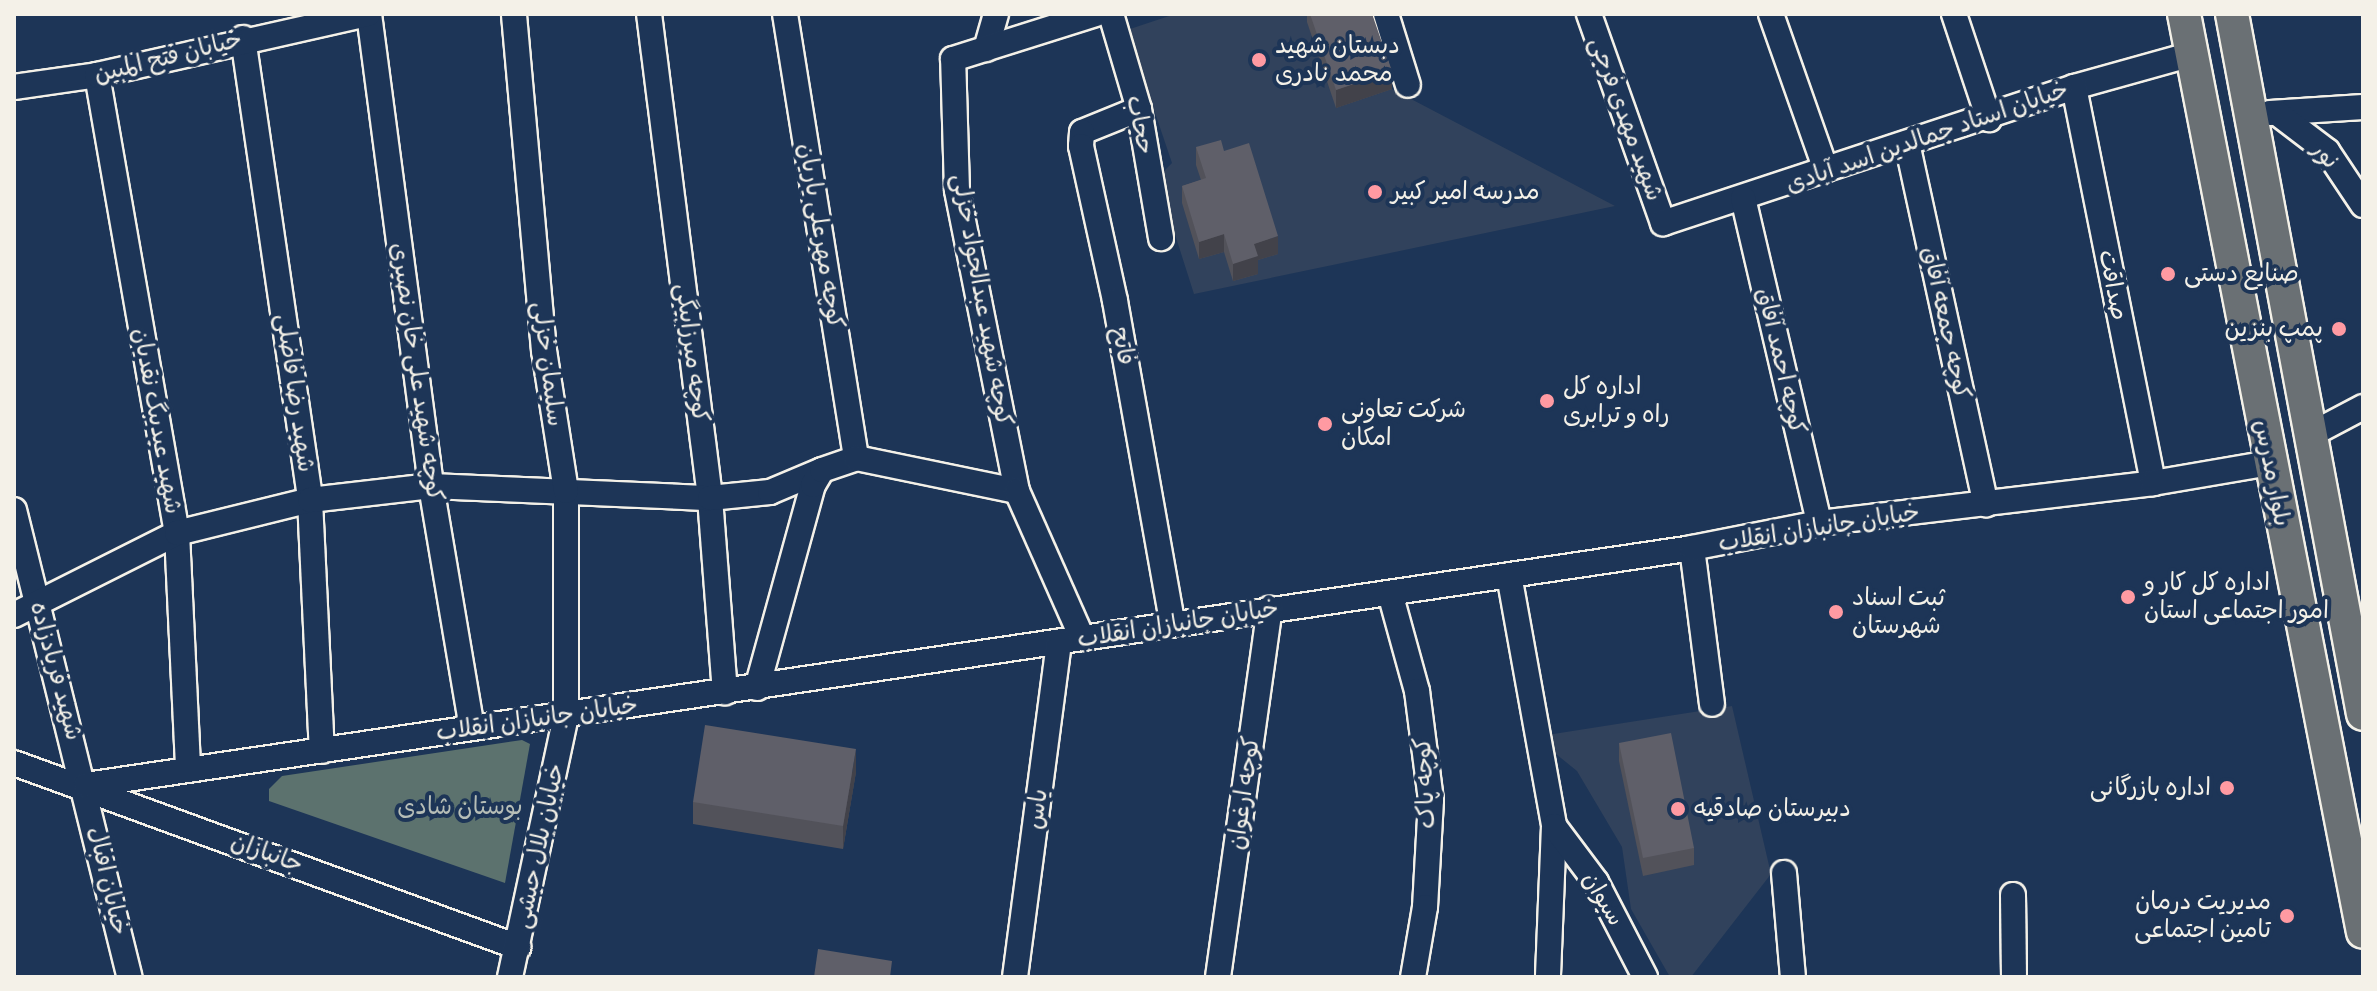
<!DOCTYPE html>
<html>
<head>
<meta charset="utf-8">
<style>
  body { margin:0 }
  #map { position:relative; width:2377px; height:991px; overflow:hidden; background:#1d3557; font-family:Pangolin,"Playpen Sans Arabic",sans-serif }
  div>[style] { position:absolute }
  .built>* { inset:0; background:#31425c }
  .green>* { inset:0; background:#5c726e }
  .roads { filter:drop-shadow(2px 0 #f4f1e8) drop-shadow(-2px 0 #f4f1e8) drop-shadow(0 2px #f4f1e8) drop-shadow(0 -2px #f4f1e8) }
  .minor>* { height:24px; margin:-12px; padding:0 12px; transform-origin:12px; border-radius:12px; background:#1d3557 }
  .major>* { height:32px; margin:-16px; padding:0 16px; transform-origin:16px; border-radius:16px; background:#6a7074 }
  .wall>* { inset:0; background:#52525a }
  .shaded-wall>* { inset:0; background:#42424a }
  .building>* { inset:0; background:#5f5f69 }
  .dots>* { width:22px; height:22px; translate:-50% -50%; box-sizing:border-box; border:4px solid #1d3557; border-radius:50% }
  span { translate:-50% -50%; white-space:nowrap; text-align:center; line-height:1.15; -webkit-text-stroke:8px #1d3557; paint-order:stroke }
  .poi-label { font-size:24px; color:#f4f1e8 }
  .left { translate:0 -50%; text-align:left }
  .right { translate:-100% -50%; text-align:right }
  .street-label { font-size:24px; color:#f4f1e8 }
  .park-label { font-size:24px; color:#b7beb7 }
  .frame { position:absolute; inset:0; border:16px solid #f4f1e8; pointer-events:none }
</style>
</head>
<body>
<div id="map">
  <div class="built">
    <i style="clip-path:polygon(1175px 14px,1366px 14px,1392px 89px,1615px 206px,1194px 294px,1157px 178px,1172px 163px,1127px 30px)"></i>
    <i style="clip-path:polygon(1732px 706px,1771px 874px,1691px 977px,1670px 977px,1631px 909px,1622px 847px,1577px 771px,1551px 750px,1547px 735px)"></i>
  </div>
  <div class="green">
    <i style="clip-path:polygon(522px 740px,530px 744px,505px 883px,269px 801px,269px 789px,282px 776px)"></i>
  </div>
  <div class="roads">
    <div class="minor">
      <i style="left:369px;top:14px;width:476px;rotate:82.5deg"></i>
      <i style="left:431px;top:486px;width:245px;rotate:80.4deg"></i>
      <i style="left:649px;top:14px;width:488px;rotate:82.8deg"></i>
      <i style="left:710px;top:498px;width:195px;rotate:85.6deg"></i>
      <i style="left:785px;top:14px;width:450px;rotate:80.9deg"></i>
      <i style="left:1111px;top:14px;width:99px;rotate:73.6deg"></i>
      <i style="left:1139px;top:109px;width:131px;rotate:80.3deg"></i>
      <i style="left:1386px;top:14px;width:74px;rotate:72.8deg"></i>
      <i style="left:1589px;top:14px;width:222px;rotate:70.5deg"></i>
      <i style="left:1663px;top:223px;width:433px;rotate:-18.3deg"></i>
      <i style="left:2074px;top:87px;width:123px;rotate:-15.6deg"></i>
      <i style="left:1771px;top:14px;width:165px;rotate:70.6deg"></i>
      <i style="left:1954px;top:14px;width:111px;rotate:71.6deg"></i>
      <i style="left:243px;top:38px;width:467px;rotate:81.7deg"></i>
      <i style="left:310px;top:500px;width:251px;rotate:87.3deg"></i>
      <i style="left:986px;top:49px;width:36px;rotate:-74deg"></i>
      <i style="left:97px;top:75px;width:465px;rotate:80.1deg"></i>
      <i style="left:177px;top:533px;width:237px;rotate:87.3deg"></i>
      <i style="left:14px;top:87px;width:84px;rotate:-8.2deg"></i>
      <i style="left:97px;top:75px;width:278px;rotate:-12.7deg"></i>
      <i style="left:2074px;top:87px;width:404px;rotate:78.7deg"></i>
      <i style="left:1139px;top:109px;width:61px;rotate:158deg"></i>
      <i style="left:1082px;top:132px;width:14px;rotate:94deg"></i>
      <i style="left:1081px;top:146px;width:159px;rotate:77.6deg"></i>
      <i style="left:1115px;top:301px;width:326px;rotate:79.9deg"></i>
      <i style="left:2270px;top:113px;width:93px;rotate:-3.7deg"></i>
      <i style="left:2277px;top:113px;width:63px;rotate:37.2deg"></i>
      <i style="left:2327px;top:151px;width:65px;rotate:56.3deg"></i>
      <i style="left:1907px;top:143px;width:370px;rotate:77.7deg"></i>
      <i style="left:1743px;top:198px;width:334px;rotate:76.8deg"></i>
      <i style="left:2310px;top:435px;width:60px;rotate:-27.8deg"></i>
      <i style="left:1017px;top:491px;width:307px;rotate:-101.3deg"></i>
      <i style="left:957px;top:190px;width:131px;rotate:-91.7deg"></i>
      <i style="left:953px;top:59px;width:150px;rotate:-17.5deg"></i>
      <i style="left:14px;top:510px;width:481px;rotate:76.1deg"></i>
      <i style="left:1692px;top:548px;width:157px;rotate:82.7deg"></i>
      <i style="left:1509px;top:575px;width:255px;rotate:79.8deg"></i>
      <i style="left:1554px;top:826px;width:151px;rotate:92.3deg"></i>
      <i style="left:1390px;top:593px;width:102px;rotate:74.6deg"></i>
      <i style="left:1417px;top:691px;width:110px;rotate:82.7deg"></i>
      <i style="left:1431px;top:800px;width:107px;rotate:93.2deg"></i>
      <i style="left:1425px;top:907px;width:71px;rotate:99.7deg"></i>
      <i style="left:14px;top:615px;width:182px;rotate:-26.7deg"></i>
      <i style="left:177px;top:533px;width:137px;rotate:-13.9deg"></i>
      <i style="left:310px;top:500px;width:122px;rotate:-6.6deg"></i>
      <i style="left:431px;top:486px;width:279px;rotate:2.5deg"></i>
      <i style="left:710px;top:498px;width:60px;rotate:-5.7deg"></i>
      <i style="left:770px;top:492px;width:56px;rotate:-22.9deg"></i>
      <i style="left:757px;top:688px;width:211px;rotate:-74.6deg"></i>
      <i style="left:813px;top:485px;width:17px;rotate:-59deg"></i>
      <i style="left:822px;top:470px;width:36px;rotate:-19deg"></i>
      <i style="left:856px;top:458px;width:164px;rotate:11.6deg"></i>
      <i style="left:1017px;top:491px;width:161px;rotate:66.1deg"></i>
      <i style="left:14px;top:763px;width:537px;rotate:20.06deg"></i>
      <i style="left:86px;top:785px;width:1623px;rotate:-8.39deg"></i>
      <i style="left:1692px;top:548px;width:129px;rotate:-11.1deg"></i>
      <i style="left:1819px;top:523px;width:336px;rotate:-6.8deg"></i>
      <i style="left:2153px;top:483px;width:119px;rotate:-9.7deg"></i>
      <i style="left:1554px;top:826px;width:70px;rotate:53.1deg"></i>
      <i style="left:1596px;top:882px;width:107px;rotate:62.7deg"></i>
      <i style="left:1784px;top:873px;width:104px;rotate:85.1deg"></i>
      <i style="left:2013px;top:895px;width:82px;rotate:89.3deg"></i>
      <i style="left:510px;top:977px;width:268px;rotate:-77.9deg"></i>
      <i style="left:566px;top:715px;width:224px;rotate:-90deg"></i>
      <i style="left:566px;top:491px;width:142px;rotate:-98.9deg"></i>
      <i style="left:544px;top:351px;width:338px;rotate:-95.1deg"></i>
      <i style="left:1015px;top:977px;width:338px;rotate:-82.5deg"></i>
      <i style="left:1218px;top:977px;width:372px;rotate:-82deg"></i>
    </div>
    <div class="major">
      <i style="left:2184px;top:14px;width:935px;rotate:78.97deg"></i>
      <i style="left:2232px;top:14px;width:712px;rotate:79.4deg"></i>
    </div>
  </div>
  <div class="wall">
    <i style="clip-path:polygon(1307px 14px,1372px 14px,1392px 89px,1336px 108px,1307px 22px)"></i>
    <i style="clip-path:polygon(1196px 147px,1224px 151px,1278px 254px,1258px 260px,1258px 274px,1233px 281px,1224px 252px,1199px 259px,1182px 203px,1182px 186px,1201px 180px,1196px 165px)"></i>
    <i style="clip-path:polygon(1619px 743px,1694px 848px,1694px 865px,1643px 876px,1619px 761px)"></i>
    <i style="clip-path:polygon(856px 772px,843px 849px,693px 824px,693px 802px)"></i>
  </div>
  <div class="shaded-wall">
    <i style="clip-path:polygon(1392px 71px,1392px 89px,1336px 108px,1336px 90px)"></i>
    <i style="clip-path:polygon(1224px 234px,1224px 252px,1199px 259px,1199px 242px)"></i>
    <i style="clip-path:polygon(1278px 236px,1278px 254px,1258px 260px,1258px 274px,1233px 281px,1233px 264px,1254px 244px)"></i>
    <i style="clip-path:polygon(856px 749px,856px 772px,843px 849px,843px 826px)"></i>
  </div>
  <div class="building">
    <i style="clip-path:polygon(1310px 14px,1372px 14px,1392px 71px,1336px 90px)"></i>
    <i style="clip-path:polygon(1221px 140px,1224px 151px,1249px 143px,1278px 236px,1254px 244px,1258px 256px,1233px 264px,1224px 234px,1199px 242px,1182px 186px,1206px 178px,1196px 147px)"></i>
    <i style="clip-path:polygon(705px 725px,856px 749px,843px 826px,693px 802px)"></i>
    <i style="clip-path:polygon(1671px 733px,1694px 848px,1643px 858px,1619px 743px)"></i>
    <i style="clip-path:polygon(818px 949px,892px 961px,890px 977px,814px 977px)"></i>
  </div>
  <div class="dots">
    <i style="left:1259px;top:60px;background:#ff9aa2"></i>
    <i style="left:1375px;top:192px;background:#ff9aa2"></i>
    <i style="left:2168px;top:274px;background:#ff9aa2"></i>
    <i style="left:2339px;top:329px;background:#ff9aa2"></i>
    <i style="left:1547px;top:401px;background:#ff9aa2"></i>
    <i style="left:1325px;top:424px;background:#ff9aa2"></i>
    <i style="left:2128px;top:597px;background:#ff9aa2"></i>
    <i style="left:1836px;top:612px;background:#ff9aa2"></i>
    <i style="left:2227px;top:788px;background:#ff9aa2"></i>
    <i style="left:1678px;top:809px;background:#ff9aa2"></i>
    <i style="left:2287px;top:916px;background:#ff9aa2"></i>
  </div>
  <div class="poi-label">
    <span class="left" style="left:1275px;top:60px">دبستان شهید<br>محمد نادری</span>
    <span class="left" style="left:1391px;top:192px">مدرسه امیر کبیر</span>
    <span class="left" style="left:2184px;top:274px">صنایع دستی</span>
    <span class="right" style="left:2323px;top:329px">پمپ بنزین</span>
    <span class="left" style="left:1563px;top:401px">اداره کل<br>راه و ترابری</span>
    <span class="left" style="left:1341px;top:424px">شرکت تعاونی<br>امکان</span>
    <span class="left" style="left:2144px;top:597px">اداره کل کار و<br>امور اجتماعی استان</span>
    <span class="left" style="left:1852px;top:612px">ثبت اسناد<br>شهرستان</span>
    <span class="right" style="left:2211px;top:788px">اداره بازرگانی</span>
    <span class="left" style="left:1694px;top:809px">دبیرستان صادقیه</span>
    <span class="right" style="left:2271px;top:916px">مدیریت درمان<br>تامین اجتماعی</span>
  </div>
  <div class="street-label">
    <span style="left:168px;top:57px;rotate:-14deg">خیابان فتح المبین</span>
    <span style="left:1626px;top:119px;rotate:70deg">شهید مهدی فرجی</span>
    <span style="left:1140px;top:125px;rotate:78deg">حجاب</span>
    <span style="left:1927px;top:137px;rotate:-19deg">خیابان استاد جمالدین اسد آبادی</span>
    <span style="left:2325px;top:155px;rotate:47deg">نور</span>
    <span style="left:821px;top:236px;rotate:81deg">کوچه مهرعلی یاریان</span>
    <span style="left:2113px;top:285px;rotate:79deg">صداقت</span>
    <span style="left:982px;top:300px;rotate:80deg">کوچه شهید عبدالجواد خزلی</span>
    <span style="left:1946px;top:323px;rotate:78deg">کوچه جمعه آفاق</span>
    <span style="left:1123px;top:346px;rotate:80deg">فاتح</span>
    <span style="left:692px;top:353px;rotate:83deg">کوچه میرزابیگی</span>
    <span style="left:1781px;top:361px;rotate:77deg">کوچه احمد آفاق</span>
    <span style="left:548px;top:364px;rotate:83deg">سلیمان خزلی</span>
    <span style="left:417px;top:372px;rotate:82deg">کوچه شهید علی خان نصیری</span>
    <span style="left:295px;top:393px;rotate:82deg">شهید رضا فاضلی</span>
    <span style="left:157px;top:421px;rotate:80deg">شهید عیدیبگ نقدیان</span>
    <span style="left:2272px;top:473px;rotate:79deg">بلوار مدرس</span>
    <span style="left:1819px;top:528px;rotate:-9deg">خیابان جانبازان انقلاب</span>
    <span style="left:1178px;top:624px;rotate:-9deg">خیابان جانبازان انقلاب</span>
    <span style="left:56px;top:671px;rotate:75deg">شهید فریادزاده</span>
    <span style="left:537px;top:719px;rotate:-8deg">خیابان جانبازان انقلاب</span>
    <span style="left:1425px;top:783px;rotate:-93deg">کوچه پاک</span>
    <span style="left:1244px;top:793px;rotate:-82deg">کوچه ارغوان</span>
    <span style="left:1037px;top:809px;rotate:-82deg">یاس</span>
    <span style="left:539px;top:846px;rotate:-78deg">خیابان بلال حبشی</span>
    <span style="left:267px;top:853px;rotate:20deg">جانبازان</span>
    <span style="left:108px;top:881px;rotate:77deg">خیابان اقبال</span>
    <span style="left:1603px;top:899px;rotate:59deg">سیوان</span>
  </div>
  <div class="park-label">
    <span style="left:460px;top:807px">بوستان شادی</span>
  </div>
  <div class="frame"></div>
</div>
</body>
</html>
